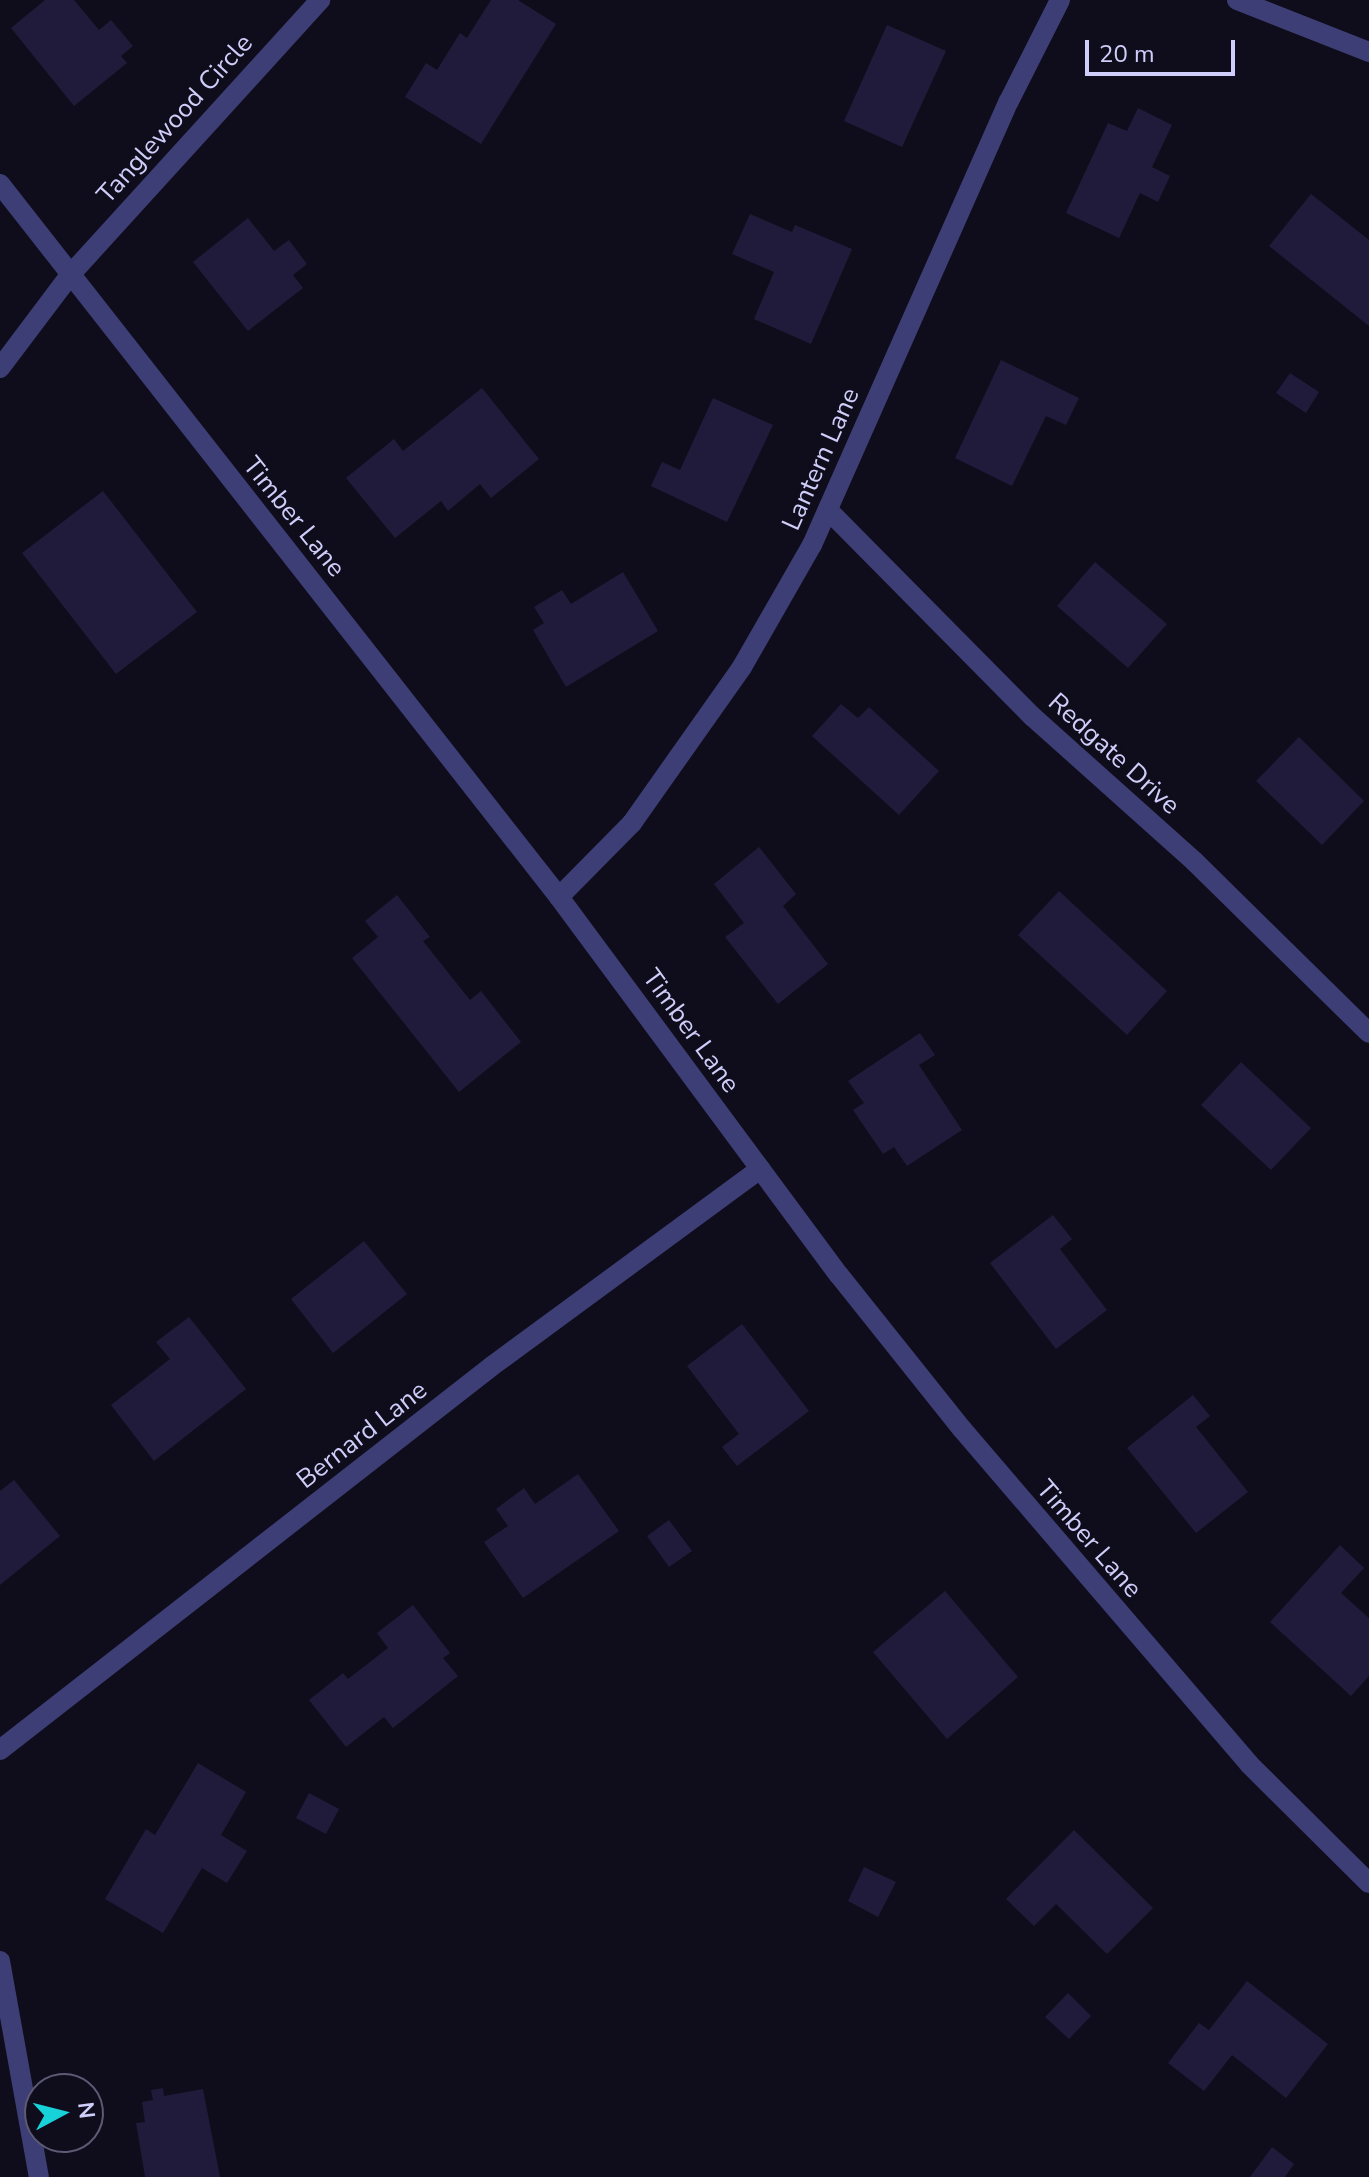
<!DOCTYPE html>
<html>
<head>
<meta charset="utf-8">
<style>
  body { margin:0 }
  #map { position:relative; width:1369px; height:2177px; overflow:hidden; background:#0f0d1b; font-family:"Nunito Sans",sans-serif }
  div>[style] { position:absolute }
  .building>* { inset:0; background:#201b3a }
  .street>* { height:20px; margin:-10px; padding:0 10px; transform-origin:10px; border-radius:10px; background:#3d3e75 }
  span { translate:-50% -50%; white-space:nowrap; text-align:center; line-height:1.15; -webkit-text-stroke:7px #0f0d1b; paint-order:stroke }
  .street-label { font-size:26px; color:#cfcdf9 }
  .north { position:absolute; left:24px; top:2073px; width:80px; height:80px; box-sizing:border-box; background:#0f0d1b; border:2px solid #5c5a74; border-radius:50%; rotate:83deg; font-size:22px; font-weight:700; line-height:32px; text-align:center; color:#cfcdf9 }
  .north::after { content:''; display:block; margin:auto; width:28px; height:36px; background:#18d2da; clip-path:polygon(50% 0,100% 100%,50% 72%,0 100%) }
  .scale { position:absolute; left:1085px; top:40px; width:150px; height:36px; box-sizing:border-box; border:4px solid #cfcdf9; border-top:0; padding-left:10px; font-size:24px; line-height:28px; white-space:nowrap; color:#cfcdf9; -webkit-text-stroke:6px #0f0d1b; paint-order:stroke }
</style>
</head>
<body>
<div id="map">
  <div class="building">
    <i style="clip-path:polygon(45px 0,74px 0,99px 30px,111px 20px,133px 46px,121px 56px,127px 63px,74px 106px,11px 28px)"></i>
    <i style="clip-path:polygon(491px 0,518px 0,556px 24px,481px 144px,405px 97px,426px 63px,437px 70px,460px 33px,467px 38px)"></i>
    <i style="clip-path:polygon(887px 25px,946px 51px,902px 147px,844px 121px)"></i>
    <i style="clip-path:polygon(1138px 108px,1172px 125px,1152px 167px,1170px 176px,1158px 202px,1140px 193px,1119px 238px,1066px 213px,1108px 123px,1127px 131px)"></i>
    <i style="clip-path:polygon(1311px 194px,1369px 240px,1369px 326px,1269px 246px)"></i>
    <i style="clip-path:polygon(750px 214px,792px 232px,795px 225px,852px 249px,811px 344px,754px 319px,774px 272px,732px 254px)"></i>
    <i style="clip-path:polygon(248px 218px,274px 251px,289px 240px,307px 264px,293px 275px,303px 288px,248px 331px,193px 262px)"></i>
    <i style="clip-path:polygon(1001px 360px,1079px 398px,1066px 425px,1046px 416px,1012px 486px,955px 458px)"></i>
    <i style="clip-path:polygon(1290px 373px,1319px 392px,1306px 413px,1276px 393px)"></i>
    <i style="clip-path:polygon(482px 388px,539px 459px,491px 498px,480px 484px,448px 511px,441px 501px,395px 538px,346px 478px,394px 439px,403px 451px)"></i>
    <i style="clip-path:polygon(713px 398px,773px 425px,727px 522px,651px 486px,662px 462px,680px 470px)"></i>
    <i style="clip-path:polygon(103px 491px,197px 612px,116px 674px,22px 553px)"></i>
    <i style="clip-path:polygon(1095px 562px,1167px 624px,1128px 668px,1057px 606px)"></i>
    <i style="clip-path:polygon(623px 572px,658px 631px,566px 687px,533px 630px,544px 623px,534px 607px,562px 590px,571px 604px)"></i>
    <i style="clip-path:polygon(841px 704px,858px 718px,869px 707px,939px 771px,899px 815px,812px 736px)"></i>
    <i style="clip-path:polygon(1299px 737px,1364px 801px,1322px 845px,1256px 781px)"></i>
    <i style="clip-path:polygon(759px 847px,796px 894px,783px 906px,828px 964px,778px 1004px,725px 937px,744px 923px,714px 884px)"></i>
    <i style="clip-path:polygon(1059px 891px,1167px 991px,1127px 1035px,1018px 935px)"></i>
    <i style="clip-path:polygon(397px 895px,430px 937px,423px 941px,470px 1000px,481px 991px,521px 1042px,459px 1092px,352px 958px,378px 937px,365px 921px)"></i>
    <i style="clip-path:polygon(920px 1033px,935px 1055px,919px 1065px,962px 1130px,907px 1166px,894px 1147px,883px 1154px,853px 1110px,864px 1103px,848px 1081px)"></i>
    <i style="clip-path:polygon(1241px 1062px,1311px 1128px,1271px 1170px,1201px 1105px)"></i>
    <i style="clip-path:polygon(1053px 1215px,1072px 1239px,1060px 1249px,1107px 1310px,1056px 1349px,990px 1263px)"></i>
    <i style="clip-path:polygon(364px 1241px,407px 1294px,333px 1353px,291px 1299px)"></i>
    <i style="clip-path:polygon(189px 1317px,246px 1389px,154px 1461px,111px 1405px,170px 1359px,156px 1342px)"></i>
    <i style="clip-path:polygon(742px 1324px,809px 1411px,737px 1466px,722px 1447px,739px 1434px,687px 1366px)"></i>
    <i style="clip-path:polygon(1193px 1395px,1210px 1416px,1196px 1427px,1248px 1492px,1196px 1533px,1127px 1448px)"></i>
    <i style="clip-path:polygon(578px 1474px,619px 1531px,523px 1598px,484px 1542px,508px 1526px,496px 1509px,524px 1488px,535px 1504px)"></i>
    <i style="clip-path:polygon(14px 1480px,60px 1536px,0 1585px,0 1491px)"></i>
    <i style="clip-path:polygon(669px 1520px,692px 1551px,669px 1567px,647px 1536px)"></i>
    <i style="clip-path:polygon(1340px 1545px,1364px 1568px,1341px 1593px,1369px 1618px,1369px 1676px,1351px 1696px,1270px 1622px)"></i>
    <i style="clip-path:polygon(945px 1591px,1018px 1677px,947px 1739px,873px 1652px)"></i>
    <i style="clip-path:polygon(413px 1605px,450px 1653px,443px 1658px,458px 1676px,393px 1728px,384px 1717px,346px 1747px,309px 1700px,343px 1673px,348px 1679px,388px 1648px,377px 1633px)"></i>
    <i style="clip-path:polygon(198px 1763px,246px 1792px,221px 1835px,247px 1851px,227px 1883px,202px 1868px,163px 1933px,105px 1899px,146px 1829px,155px 1835px)"></i>
    <i style="clip-path:polygon(309px 1793px,339px 1809px,326px 1834px,296px 1818px)"></i>
    <i style="clip-path:polygon(1074px 1830px,1153px 1908px,1107px 1954px,1056px 1904px,1034px 1926px,1006px 1899px)"></i>
    <i style="clip-path:polygon(864px 1867px,896px 1882px,878px 1917px,848px 1901px)"></i>
    <i style="clip-path:polygon(1247px 1981px,1328px 2044px,1286px 2098px,1232px 2055px,1204px 2091px,1168px 2063px,1199px 2023px,1209px 2030px)"></i>
    <i style="clip-path:polygon(1068px 1993px,1091px 2016px,1069px 2039px,1045px 2017px)"></i>
    <i style="clip-path:polygon(163px 2088px,164px 2096px,203px 2089px,220px 2177px,145px 2177px,136px 2123px,145px 2122px,142px 2102px,153px 2100px,151px 2090px)"></i>
    <i style="clip-path:polygon(1272px 2147px,1294px 2164px,1285px 2177px,1250px 2177px)"></i>
  </div>
  <div class="street">
    <i style="left:1237px;top:0;width:142px;rotate:21.5deg"></i>
    <i style="left:0;top:184px;width:906px;rotate:51.9deg"></i>
    <i style="left:559px;top:897px;width:470px;rotate:53.5deg"></i>
    <i style="left:839px;top:1275px;width:197px;rotate:51.4deg"></i>
    <i style="left:962px;top:1429px;width:441px;rotate:49.4deg"></i>
    <i style="left:1249px;top:1764px;width:169px;rotate:44.8deg"></i>
    <i style="left:0;top:368px;width:116px;rotate:-53deg"></i>
    <i style="left:70px;top:275px;width:372px;rotate:-47.7deg"></i>
    <i style="left:828px;top:510px;width:291px;rotate:45.3deg"></i>
    <i style="left:1033px;top:717px;width:216px;rotate:41.8deg"></i>
    <i style="left:1194px;top:861px;width:245px;rotate:44.5deg"></i>
    <i style="left:559px;top:897px;width:104px;rotate:-45.4deg"></i>
    <i style="left:632px;top:823px;width:191px;rotate:-54.8deg"></i>
    <i style="left:742px;top:667px;width:141px;rotate:-60.2deg"></i>
    <i style="left:812px;top:545px;width:486px;rotate:-66.1deg"></i>
    <i style="left:1009px;top:101px;width:113px;rotate:-63.2deg"></i>
    <i style="left:0;top:1750px;width:624px;rotate:-37.97deg"></i>
    <i style="left:492px;top:1366px;width:333px;rotate:-36.3deg"></i>
    <i style="left:0;top:1961px;width:219px;rotate:79.8deg"></i>
  </div>
  <div class="street-label">
    <span style="left:175px;top:119px;rotate:-48deg">Tanglewood Circle</span>
    <span style="left:821px;top:459px;rotate:-66deg">Lantern Lane</span>
    <span style="left:294px;top:517px;rotate:51deg">Timber Lane</span>
    <span style="left:1114px;top:754px;rotate:42deg">Redgate Drive</span>
    <span style="left:691px;top:1031px;rotate:54deg">Timber Lane</span>
    <span style="left:362px;top:1435px;rotate:-38deg">Bernard Lane</span>
    <span style="left:1089px;top:1539px;rotate:49deg">Timber Lane</span>
  </div>
  <div class="north">N</div>
  <div class="scale">20 m</div>
</div>
</body>
</html>
